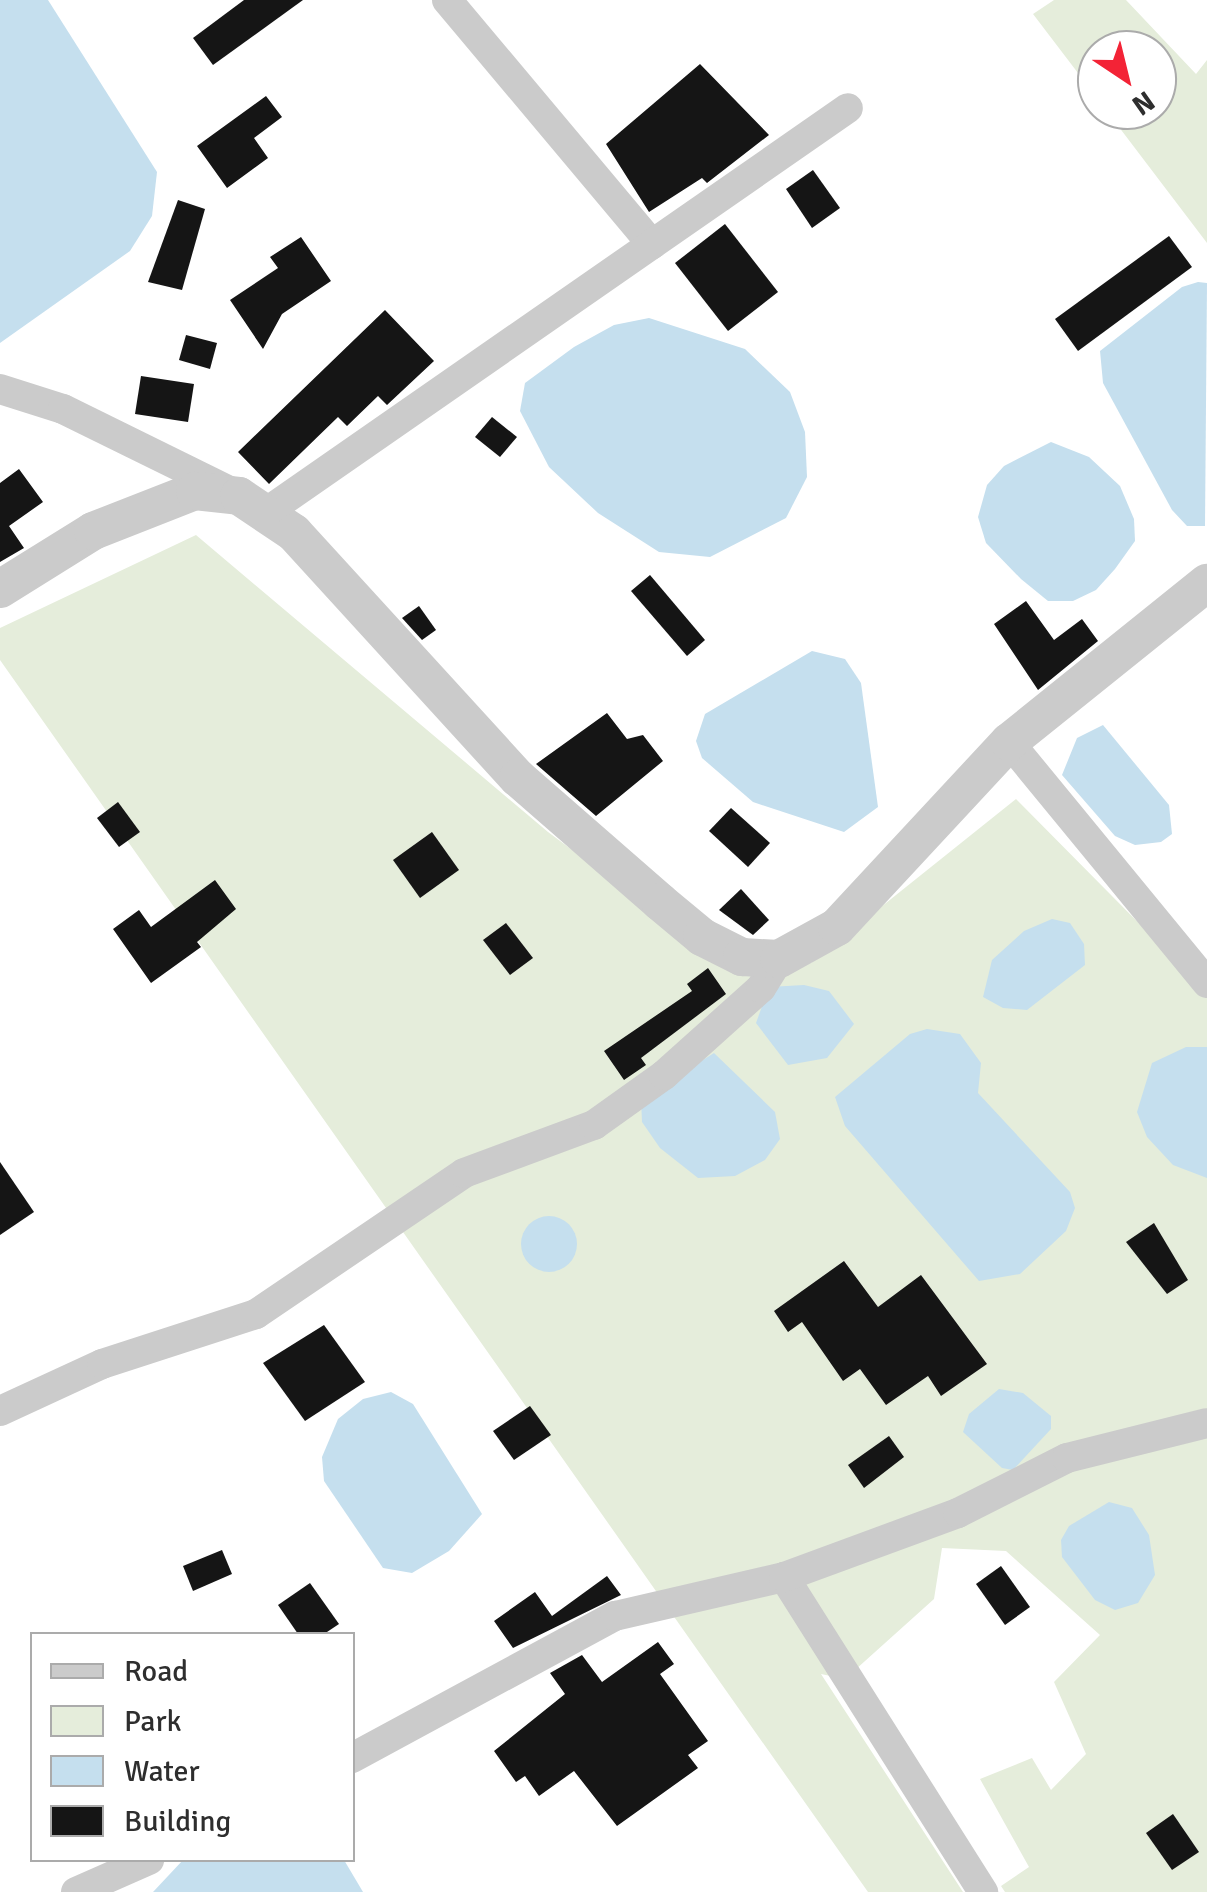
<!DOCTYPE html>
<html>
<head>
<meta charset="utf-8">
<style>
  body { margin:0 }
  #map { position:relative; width:1207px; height:1892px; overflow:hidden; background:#fff; font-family:Signika,sans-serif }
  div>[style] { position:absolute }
  .green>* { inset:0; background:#e5eddb }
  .water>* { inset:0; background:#c5dfee }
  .round { border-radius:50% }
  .building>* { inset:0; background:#151515 }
  .minor>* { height:30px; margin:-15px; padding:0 15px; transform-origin:15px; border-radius:15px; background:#cbcbcb }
  .tertiary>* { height:38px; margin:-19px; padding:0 19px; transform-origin:19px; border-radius:19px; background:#cbcbcb }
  span { translate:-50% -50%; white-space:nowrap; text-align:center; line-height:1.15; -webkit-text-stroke:10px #fff; paint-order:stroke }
  .legend { position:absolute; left:30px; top:1632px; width:325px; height:230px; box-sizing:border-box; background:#fff; border:2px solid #ababab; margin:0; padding:12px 18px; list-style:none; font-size:30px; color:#2e2e2e }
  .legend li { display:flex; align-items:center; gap:20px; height:50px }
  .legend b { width:50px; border:2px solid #ababab }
  .north { position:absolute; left:1077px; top:30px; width:100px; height:100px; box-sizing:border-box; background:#fff; border:2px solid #ababab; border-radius:50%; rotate:145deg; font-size:28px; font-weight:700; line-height:40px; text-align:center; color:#2e2e2e }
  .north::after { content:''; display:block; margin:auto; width:35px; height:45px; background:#f32336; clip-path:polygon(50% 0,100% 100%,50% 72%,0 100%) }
</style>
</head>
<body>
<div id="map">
  <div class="green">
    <i style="clip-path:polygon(1054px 0,1126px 0,1196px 74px,1207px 60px,1207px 243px,1106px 110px,1157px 110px,1157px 50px,1097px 50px,1097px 98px,1033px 14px)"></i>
    <i style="clip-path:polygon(196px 535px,548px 832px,731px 968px,811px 963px,1016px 799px,1207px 992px,1207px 1892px,1005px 1892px,1001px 1886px,1029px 1867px,980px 1779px,1032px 1758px,1051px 1790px,1086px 1754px,1054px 1682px,1100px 1635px,1006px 1551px,942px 1548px,934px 1599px,845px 1679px,821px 1674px,963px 1892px,868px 1892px,0 660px,0 628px)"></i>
  </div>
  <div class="water">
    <i style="clip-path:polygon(0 0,48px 0,157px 172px,152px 216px,130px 251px,0 343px)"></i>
    <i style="clip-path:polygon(1198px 282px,1207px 283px,1205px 526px,1187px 526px,1172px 510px,1103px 383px,1100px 351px,1182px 287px)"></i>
    <i style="clip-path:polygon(649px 318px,745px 349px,790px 392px,805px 432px,807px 477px,786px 518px,710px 557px,659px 552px,598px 513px,549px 467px,520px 411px,525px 383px,574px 347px,614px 325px)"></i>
    <i style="clip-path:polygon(1051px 442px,1089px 457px,1120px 486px,1134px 519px,1135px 541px,1115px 569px,1096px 590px,1073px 601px,1048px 601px,1021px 579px,986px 543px,978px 517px,987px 485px,1004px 466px)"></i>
    <i style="clip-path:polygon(812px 651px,845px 659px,861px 683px,878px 807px,844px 832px,753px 802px,702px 758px,696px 741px,705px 714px)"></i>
    <i style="clip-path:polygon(1103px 725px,1169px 805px,1172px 834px,1161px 842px,1135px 845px,1115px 836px,1062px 775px,1077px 738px)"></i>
    <i style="clip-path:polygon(1052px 919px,1070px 923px,1084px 944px,1085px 965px,1027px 1010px,1003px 1008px,983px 997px,992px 960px,1024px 931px)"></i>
    <i style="clip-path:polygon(804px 985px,829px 991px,854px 1024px,827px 1058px,788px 1065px,756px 1023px,769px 987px)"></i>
    <i style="clip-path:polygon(927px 1029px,960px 1034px,981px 1063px,978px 1093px,1070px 1192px,1075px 1208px,1066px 1231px,1020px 1274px,979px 1281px,845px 1126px,835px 1097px,910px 1034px)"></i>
    <i style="clip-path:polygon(1186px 1047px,1207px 1047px,1207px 1178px,1173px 1165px,1147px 1137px,1137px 1112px,1152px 1063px)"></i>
    <i style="clip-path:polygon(714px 1053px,775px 1112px,780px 1139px,765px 1160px,735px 1176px,698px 1178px,660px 1148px,642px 1122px,641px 1099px)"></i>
    <i class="round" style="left:521px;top:1216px;width:56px;height:56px"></i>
    <i style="clip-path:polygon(999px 1389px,1023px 1393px,1051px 1416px,1051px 1429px,1013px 1470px,1002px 1468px,963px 1432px,969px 1414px)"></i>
    <i style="clip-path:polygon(391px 1392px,413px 1404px,482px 1514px,449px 1551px,412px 1573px,383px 1568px,324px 1481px,322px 1457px,338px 1419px,363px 1399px)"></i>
    <i style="clip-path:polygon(1109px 1502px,1132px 1508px,1149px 1535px,1155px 1575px,1138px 1603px,1115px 1610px,1095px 1600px,1062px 1557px,1061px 1540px,1069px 1526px)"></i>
    <i style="clip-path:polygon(183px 1860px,344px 1860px,363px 1892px,153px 1892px)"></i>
  </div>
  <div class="building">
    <i style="clip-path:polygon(244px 0,303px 0,213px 65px,193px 38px)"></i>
    <i style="clip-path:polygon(700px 64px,769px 135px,707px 183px,702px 178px,649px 212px,606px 144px)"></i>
    <i style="clip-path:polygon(266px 96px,282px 117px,254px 138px,268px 158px,227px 188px,197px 146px)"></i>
    <i style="clip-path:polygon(813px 170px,840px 208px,812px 228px,786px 189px)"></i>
    <i style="clip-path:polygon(178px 200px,205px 209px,182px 290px,148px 282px)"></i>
    <i style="clip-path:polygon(725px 224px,778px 292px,728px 331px,675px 263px)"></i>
    <i style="clip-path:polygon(1169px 236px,1192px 267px,1078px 351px,1055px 319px)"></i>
    <i style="clip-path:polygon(301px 237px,331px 281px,282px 314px,263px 349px,230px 300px,278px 268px,270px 257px)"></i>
    <i style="clip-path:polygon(385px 310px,434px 361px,387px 405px,378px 396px,347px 426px,338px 417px,269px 484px,238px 452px)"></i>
    <i style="clip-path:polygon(186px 335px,217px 343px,210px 369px,179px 360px)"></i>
    <i style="clip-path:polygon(141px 376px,194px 384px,188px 422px,135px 414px)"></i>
    <i style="clip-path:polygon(492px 417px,517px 437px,500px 457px,475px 437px)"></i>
    <i style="clip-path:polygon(19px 469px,43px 502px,9px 526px,24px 548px,0 562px,0 483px)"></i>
    <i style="clip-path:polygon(650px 575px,705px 640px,687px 656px,631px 591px)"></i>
    <i style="clip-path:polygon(1026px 601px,1054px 640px,1082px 619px,1098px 641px,1038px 690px,994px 624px)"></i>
    <i style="clip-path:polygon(419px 606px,436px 630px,422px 640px,402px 618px)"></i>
    <i style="clip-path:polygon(607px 713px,627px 739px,643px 735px,663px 761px,596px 816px,536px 764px)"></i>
    <i style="clip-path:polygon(118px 802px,140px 832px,119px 847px,97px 818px)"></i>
    <i style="clip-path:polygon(731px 808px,770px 843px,748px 867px,709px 831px)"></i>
    <i style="clip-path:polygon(432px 832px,459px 870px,420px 898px,393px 860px)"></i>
    <i style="clip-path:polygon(215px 880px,236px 909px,197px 942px,201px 947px,151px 983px,113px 929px,139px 910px,151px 927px)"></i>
    <i style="clip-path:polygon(741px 889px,769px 920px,753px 935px,719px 910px)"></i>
    <i style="clip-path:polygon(506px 923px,533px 958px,510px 975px,483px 940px)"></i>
    <i style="clip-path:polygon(708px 968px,726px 994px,641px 1058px,646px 1065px,624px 1080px,604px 1051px,692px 991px,687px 984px)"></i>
    <i style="clip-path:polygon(0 1162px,34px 1212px,0 1235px)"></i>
    <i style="clip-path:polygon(1154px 1223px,1188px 1280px,1167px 1294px,1126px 1242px)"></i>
    <i style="clip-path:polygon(844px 1261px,878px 1307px,921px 1275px,987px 1364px,941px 1396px,928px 1376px,886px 1405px,860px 1369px,843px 1381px,802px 1322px,788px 1332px,774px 1311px)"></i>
    <i style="clip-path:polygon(324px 1325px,365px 1382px,305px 1421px,263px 1363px)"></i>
    <i style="clip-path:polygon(530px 1406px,551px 1435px,514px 1460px,493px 1431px)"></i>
    <i style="clip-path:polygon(889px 1436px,904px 1457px,864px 1488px,848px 1465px)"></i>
    <i style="clip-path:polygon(222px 1550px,232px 1574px,193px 1591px,183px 1566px)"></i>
    <i style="clip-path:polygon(1001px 1566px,1030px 1607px,1005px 1625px,976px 1584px)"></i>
    <i style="clip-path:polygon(607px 1576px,621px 1595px,513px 1648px,494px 1621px,535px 1592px,552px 1616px)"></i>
    <i style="clip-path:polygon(310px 1583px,339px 1624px,324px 1634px,298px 1634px,278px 1605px)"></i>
    <i style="clip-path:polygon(658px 1642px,674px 1664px,660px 1674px,708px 1741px,688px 1755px,698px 1768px,617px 1826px,574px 1771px,539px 1796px,525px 1776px,516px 1782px,494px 1751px,565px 1694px,550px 1673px,582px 1655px,602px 1682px)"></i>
    <i style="clip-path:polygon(1173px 1814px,1199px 1852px,1172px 1870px,1146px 1833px)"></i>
  </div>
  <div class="minor">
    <i style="left:447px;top:0;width:319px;rotate:50deg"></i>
    <i style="left:0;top:389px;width:66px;rotate:17.6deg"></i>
    <i style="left:63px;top:409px;width:186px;rotate:26.2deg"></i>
    <i style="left:268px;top:511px;width:706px;rotate:-34.79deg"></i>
    <i style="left:1009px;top:742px;width:312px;rotate:50.6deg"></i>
    <i style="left:0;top:1411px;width:112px;rotate:-24.7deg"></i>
    <i style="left:102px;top:1364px;width:162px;rotate:-18deg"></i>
    <i style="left:256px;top:1314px;width:251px;rotate:-34.1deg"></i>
    <i style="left:464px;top:1173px;width:139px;rotate:-20.3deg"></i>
    <i style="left:594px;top:1125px;width:86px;rotate:-35.5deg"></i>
    <i style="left:664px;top:1075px;width:130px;rotate:-41.9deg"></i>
    <i style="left:761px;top:988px;width:34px;rotate:-58deg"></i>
    <i style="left:784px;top:1577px;width:373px;rotate:57.7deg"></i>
    <i style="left:352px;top:1758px;width:299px;rotate:-28.4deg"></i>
    <i style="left:615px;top:1616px;width:173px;rotate:-13deg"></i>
    <i style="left:784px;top:1577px;width:185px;rotate:-20.2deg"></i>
    <i style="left:958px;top:1513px;width:122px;rotate:-26.8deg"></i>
    <i style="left:1067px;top:1458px;width:144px;rotate:-14deg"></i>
    <i style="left:76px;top:1892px;width:80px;rotate:-23.7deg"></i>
  </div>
  <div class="tertiary">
    <i style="left:0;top:589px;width:110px;rotate:-31.9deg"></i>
    <i style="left:93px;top:531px;width:110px;rotate:-21.4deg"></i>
    <i style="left:195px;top:491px;width:44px;rotate:6.5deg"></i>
    <i style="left:239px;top:496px;width:66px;rotate:33.9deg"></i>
    <i style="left:294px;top:533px;width:332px;rotate:47.6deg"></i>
    <i style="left:518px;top:778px;width:189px;rotate:41.1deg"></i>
    <i style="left:660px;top:902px;width:55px;rotate:39.8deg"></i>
    <i style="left:702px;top:937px;width:45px;rotate:26.6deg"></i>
    <i style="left:742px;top:957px;width:37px;rotate:3deg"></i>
    <i style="left:779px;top:959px;width:66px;rotate:-28.9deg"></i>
    <i style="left:837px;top:927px;width:253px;rotate:-47.1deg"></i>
    <i style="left:1009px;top:742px;width:254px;rotate:-38.8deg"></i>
  </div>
  <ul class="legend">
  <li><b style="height:12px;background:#cbcbcb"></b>Road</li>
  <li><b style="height:28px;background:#e5eddb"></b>Park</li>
  <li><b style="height:28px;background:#c5dfee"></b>Water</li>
  <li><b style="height:28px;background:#151515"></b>Building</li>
  </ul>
  <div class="north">N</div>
</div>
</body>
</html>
